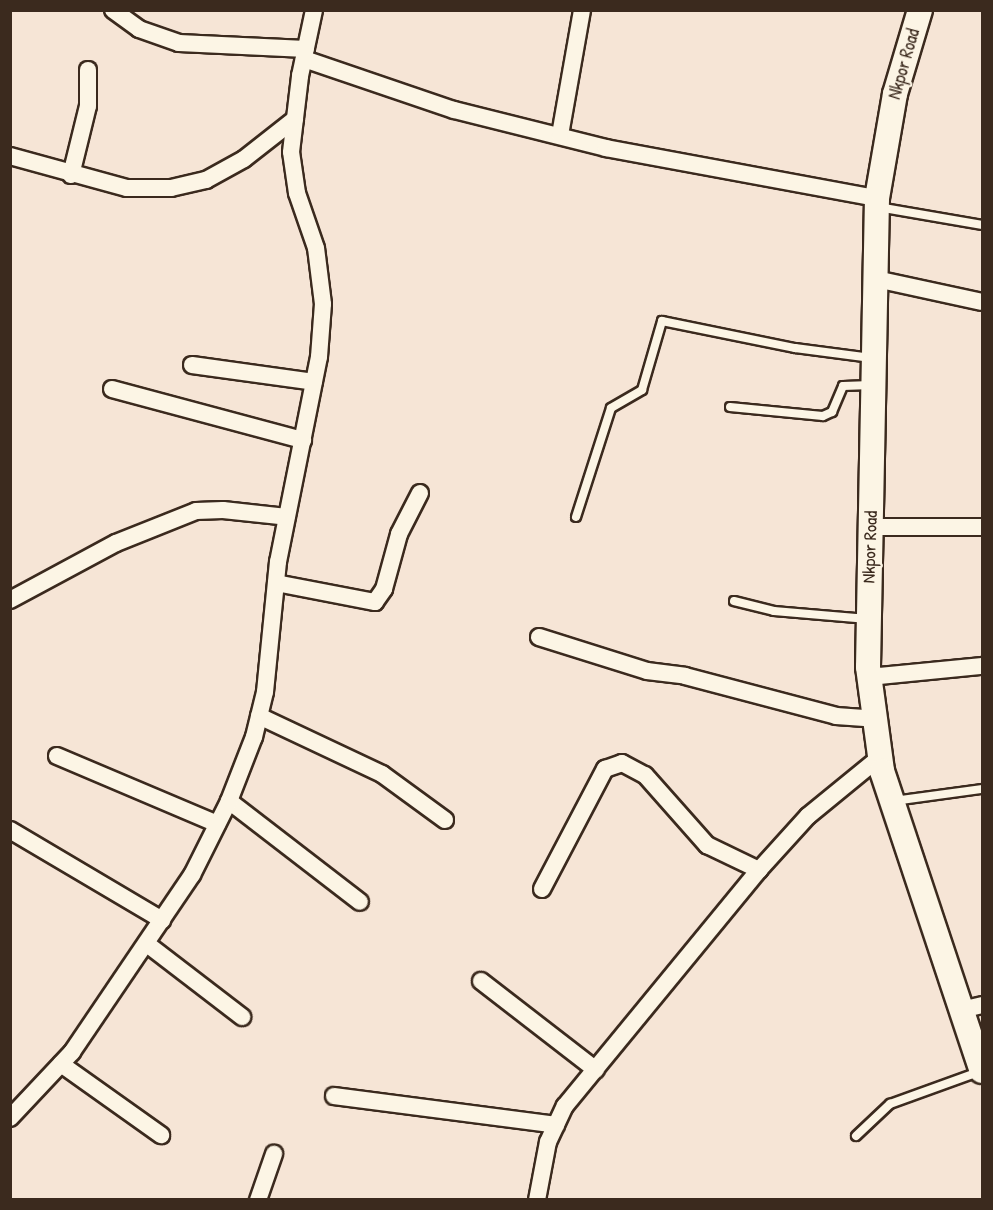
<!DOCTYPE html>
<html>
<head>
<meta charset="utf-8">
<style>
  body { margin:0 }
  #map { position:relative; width:993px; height:1210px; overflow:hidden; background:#f6e5d6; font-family:"Patrick Hand",sans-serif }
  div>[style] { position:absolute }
  .roads { filter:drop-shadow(2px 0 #3b2a1e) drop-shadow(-2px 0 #3b2a1e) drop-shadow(0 2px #3b2a1e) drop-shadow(0 -2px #3b2a1e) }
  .lane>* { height:8px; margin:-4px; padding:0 4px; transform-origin:4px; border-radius:4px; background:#fcf5e5 }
  .street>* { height:16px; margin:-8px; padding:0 8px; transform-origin:8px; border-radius:8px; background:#fcf5e5 }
  .secondary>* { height:24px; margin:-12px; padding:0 12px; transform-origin:12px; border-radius:12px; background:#fcf5e5 }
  span { translate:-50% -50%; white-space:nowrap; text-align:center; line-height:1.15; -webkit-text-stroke:4.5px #fcf5e5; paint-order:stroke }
  .street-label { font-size:18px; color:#3b2a1e }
  .frame { position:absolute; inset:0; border:12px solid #3b2a1e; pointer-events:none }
</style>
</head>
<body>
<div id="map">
  <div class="roads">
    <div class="lane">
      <i style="left:878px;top:207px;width:106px;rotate:9.8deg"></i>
      <i style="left:730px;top:407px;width:93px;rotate:5.5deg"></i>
      <i style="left:823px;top:416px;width:10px;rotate:-24deg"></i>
      <i style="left:832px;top:412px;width:28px;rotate:-67deg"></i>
      <i style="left:843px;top:386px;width:28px;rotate:-2deg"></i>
      <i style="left:576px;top:517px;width:114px;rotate:-72.2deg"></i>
      <i style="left:611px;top:408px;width:36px;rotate:-30deg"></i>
      <i style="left:642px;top:390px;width:72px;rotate:-73.8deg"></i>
      <i style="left:662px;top:321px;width:136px;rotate:11.5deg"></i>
      <i style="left:795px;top:348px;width:77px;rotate:7.5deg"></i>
      <i style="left:734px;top:601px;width:41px;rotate:14deg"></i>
      <i style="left:774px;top:611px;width:94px;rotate:4.9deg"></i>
      <i style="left:894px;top:801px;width:89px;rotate:-7.8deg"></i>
      <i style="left:856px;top:1136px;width:47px;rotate:-43.3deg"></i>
      <i style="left:890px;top:1104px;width:97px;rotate:-19.9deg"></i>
    </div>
    <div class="street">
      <i style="left:113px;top:10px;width:32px;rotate:36deg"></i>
      <i style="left:139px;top:29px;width:42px;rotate:19.3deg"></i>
      <i style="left:179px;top:43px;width:127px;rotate:2.7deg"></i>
      <i style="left:304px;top:59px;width:158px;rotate:18.8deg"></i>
      <i style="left:454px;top:110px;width:157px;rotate:14deg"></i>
      <i style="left:606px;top:148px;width:276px;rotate:10.5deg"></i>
      <i style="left:560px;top:135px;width:127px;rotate:-80deg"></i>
      <i style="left:10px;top:156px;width:121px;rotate:15.3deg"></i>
      <i style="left:127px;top:188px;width:44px"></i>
      <i style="left:171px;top:188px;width:36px;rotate:-13deg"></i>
      <i style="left:206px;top:180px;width:43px;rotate:-28.9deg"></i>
      <i style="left:244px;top:159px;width:65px;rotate:-38.1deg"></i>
      <i style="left:71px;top:175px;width:71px;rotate:-76.2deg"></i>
      <i style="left:88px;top:106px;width:36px;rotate:-90deg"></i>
      <i style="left:876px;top:279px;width:108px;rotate:12.2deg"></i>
      <i style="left:192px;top:365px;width:123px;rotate:7.9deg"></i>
      <i style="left:112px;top:389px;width:198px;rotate:15deg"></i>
      <i style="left:871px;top:527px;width:111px"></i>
      <i style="left:276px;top:583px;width:101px;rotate:10.9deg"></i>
      <i style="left:375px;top:602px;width:16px;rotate:-55deg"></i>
      <i style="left:384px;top:589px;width:57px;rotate:-74.7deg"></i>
      <i style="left:399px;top:534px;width:46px;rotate:-62.9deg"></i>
      <i style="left:10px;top:600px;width:120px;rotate:-28.3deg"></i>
      <i style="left:116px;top:543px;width:86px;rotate:-21.8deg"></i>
      <i style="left:196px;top:511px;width:27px;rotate:-2deg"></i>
      <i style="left:223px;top:510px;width:64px;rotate:6.2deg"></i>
      <i style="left:539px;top:637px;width:113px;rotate:17.5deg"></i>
      <i style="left:647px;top:671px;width:38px;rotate:7deg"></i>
      <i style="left:685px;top:676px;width:156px;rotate:14.8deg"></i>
      <i style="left:836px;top:716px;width:39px;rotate:4deg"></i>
      <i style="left:869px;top:677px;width:114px;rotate:-5.6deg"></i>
      <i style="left:259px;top:716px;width:136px;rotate:25.2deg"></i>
      <i style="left:382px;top:774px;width:78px;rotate:36.1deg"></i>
      <i style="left:57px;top:756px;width:174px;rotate:23deg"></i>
      <i style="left:229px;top:801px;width:165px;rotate:37.6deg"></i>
      <i style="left:10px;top:830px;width:177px;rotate:30.6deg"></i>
      <i style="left:542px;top:889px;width:136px;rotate:-62.3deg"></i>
      <i style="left:605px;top:769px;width:18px;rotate:-19deg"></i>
      <i style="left:622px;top:763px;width:26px;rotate:28deg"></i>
      <i style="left:645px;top:775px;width:94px;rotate:48.5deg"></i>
      <i style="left:707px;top:845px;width:58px;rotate:25.7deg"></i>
      <i style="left:147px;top:944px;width:120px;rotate:37.5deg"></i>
      <i style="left:481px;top:981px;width:145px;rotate:37.7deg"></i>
      <i style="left:961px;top:1010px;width:22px;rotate:-13deg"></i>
      <i style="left:61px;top:1064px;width:123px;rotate:35.4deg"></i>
      <i style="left:334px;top:1096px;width:224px;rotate:7.4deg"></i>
      <i style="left:10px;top:1118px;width:91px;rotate:-46.8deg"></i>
      <i style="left:72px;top:1052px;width:214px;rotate:-55.9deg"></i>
      <i style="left:192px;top:875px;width:83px;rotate:-63.4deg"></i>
      <i style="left:229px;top:801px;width:69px;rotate:-68.7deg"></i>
      <i style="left:254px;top:737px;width:46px;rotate:-76.3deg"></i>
      <i style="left:265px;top:692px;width:131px;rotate:-84.3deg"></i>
      <i style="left:278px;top:562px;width:209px;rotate:-78.7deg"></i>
      <i style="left:319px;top:357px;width:53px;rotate:-85.7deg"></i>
      <i style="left:323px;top:304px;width:56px;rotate:-97.1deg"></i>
      <i style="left:316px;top:248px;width:58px;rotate:-109.1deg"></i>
      <i style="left:297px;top:193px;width:41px;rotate:-98.3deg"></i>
      <i style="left:291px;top:152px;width:77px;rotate:-83.2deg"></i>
      <i style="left:300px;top:76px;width:67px;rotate:-78deg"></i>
      <i style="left:258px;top:1200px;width:49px;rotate:-70.8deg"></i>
      <i style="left:537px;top:1200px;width:59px;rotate:-79.3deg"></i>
      <i style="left:548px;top:1142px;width:40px;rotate:-65deg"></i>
      <i style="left:565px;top:1106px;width:306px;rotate:-50.6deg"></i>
      <i style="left:759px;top:870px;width:73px;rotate:-47.8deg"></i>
      <i style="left:808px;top:816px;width:93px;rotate:-39.3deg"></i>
    </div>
    <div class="secondary">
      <i style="left:920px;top:10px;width:88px;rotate:106.6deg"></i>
      <i style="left:895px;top:94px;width:106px;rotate:99.8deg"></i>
      <i style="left:877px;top:198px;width:469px;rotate:91.1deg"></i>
      <i style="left:868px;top:667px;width:105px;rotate:82.3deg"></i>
      <i style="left:882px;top:771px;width:316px;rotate:71.6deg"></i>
    </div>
  </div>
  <div class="street-label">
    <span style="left:904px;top:64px;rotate:-74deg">Nkpor Road</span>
    <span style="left:870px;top:547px;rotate:-88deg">Nkpor Road</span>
  </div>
  <div class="frame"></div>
</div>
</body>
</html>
